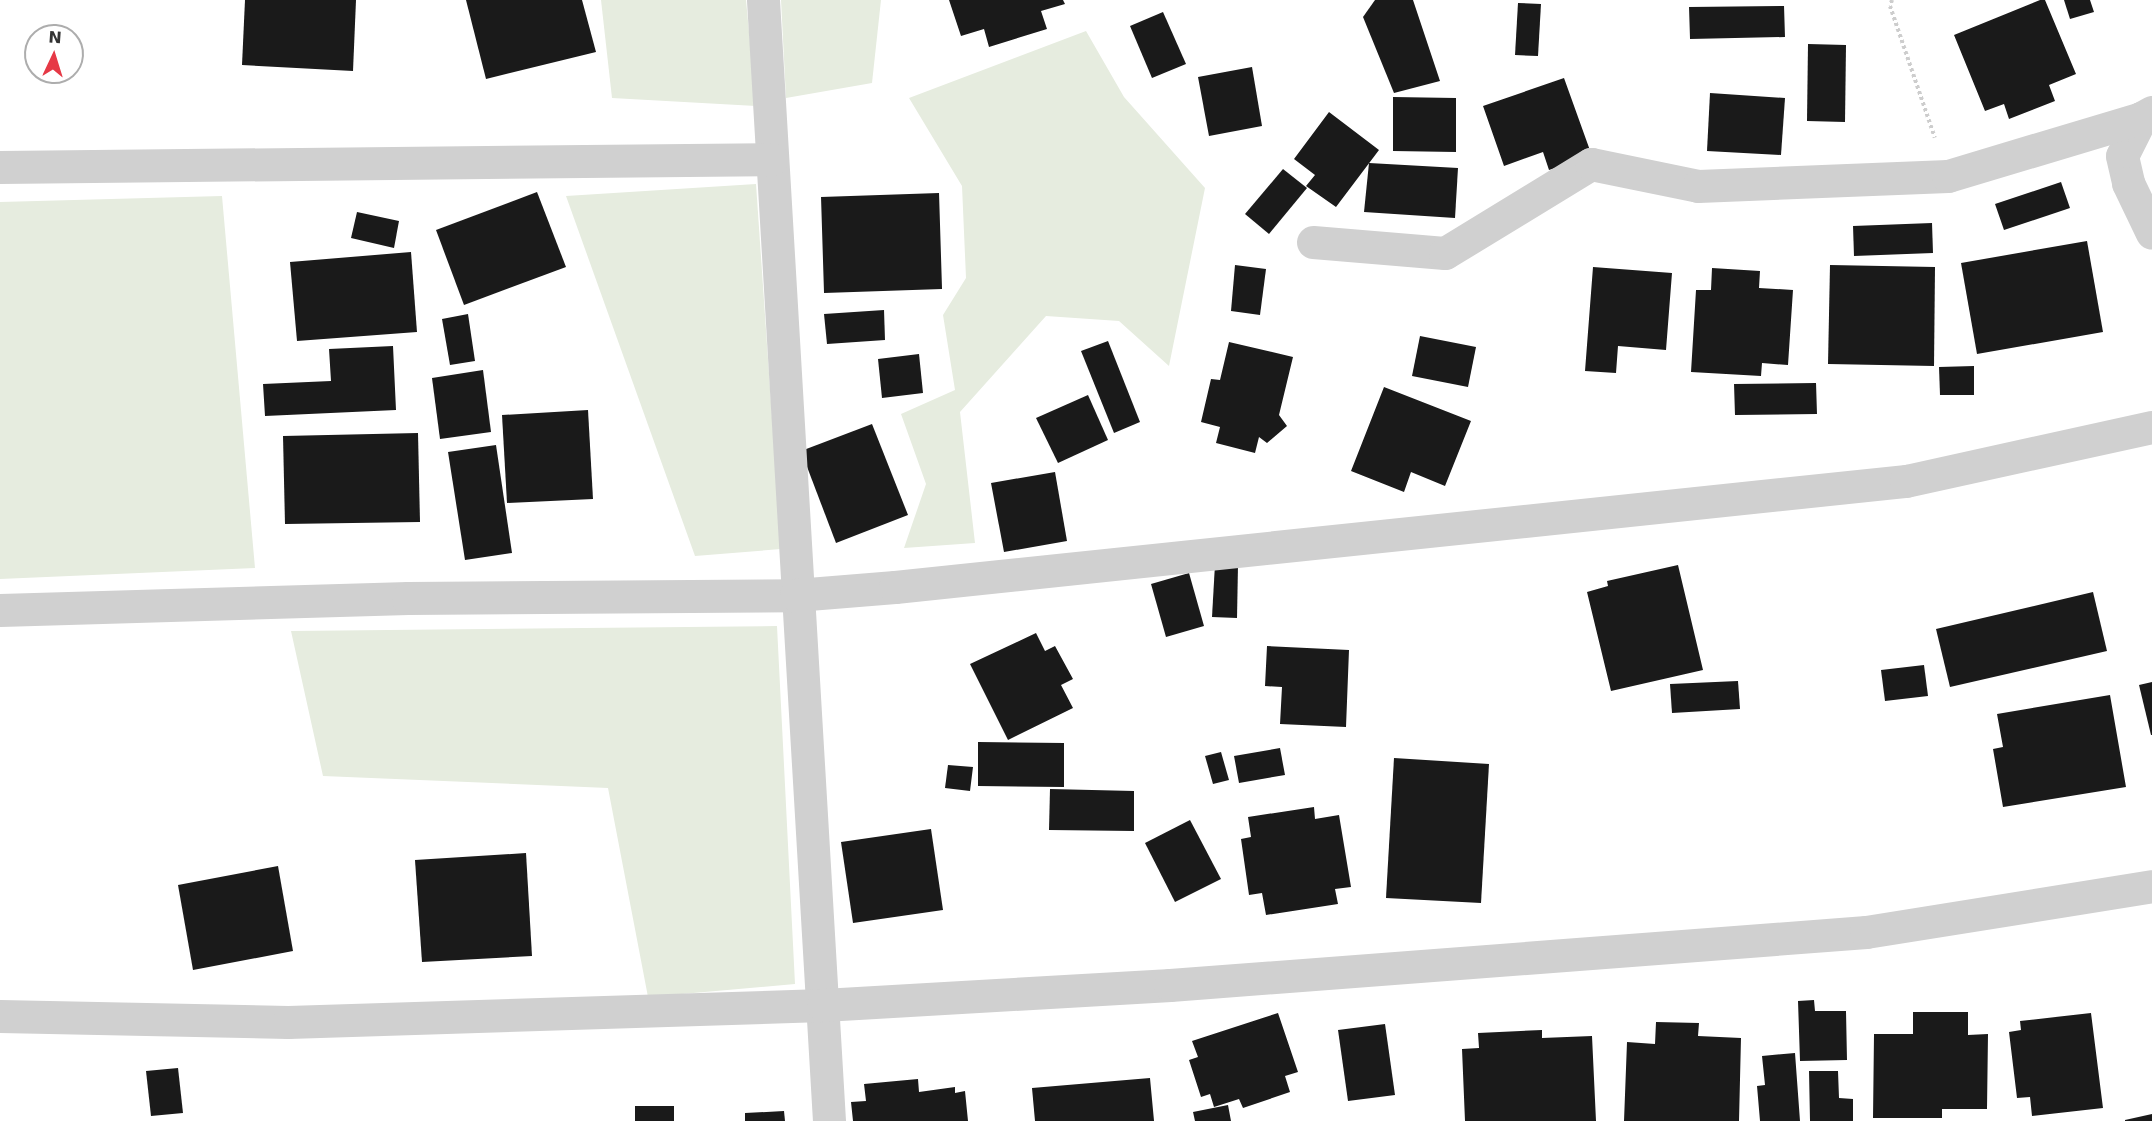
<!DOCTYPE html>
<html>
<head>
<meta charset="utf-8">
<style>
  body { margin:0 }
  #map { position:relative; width:2152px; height:1121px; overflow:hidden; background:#fff; font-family:"DejaVu Sans",sans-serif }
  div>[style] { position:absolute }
  .green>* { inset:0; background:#e6ecdf }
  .building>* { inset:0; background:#1a1a1a }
  .path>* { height:4px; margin-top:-2px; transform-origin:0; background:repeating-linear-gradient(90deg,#cdcdcd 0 3px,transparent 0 6px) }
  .street>* { height:33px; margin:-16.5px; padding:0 16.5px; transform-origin:16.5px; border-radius:16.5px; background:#d0d0d0 }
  span { translate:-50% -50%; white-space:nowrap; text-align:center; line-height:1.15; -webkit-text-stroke:6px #fff; paint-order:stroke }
  .north { position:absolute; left:24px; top:24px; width:60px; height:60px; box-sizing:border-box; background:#fff; border:2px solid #adadad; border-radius:50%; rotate:4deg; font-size:16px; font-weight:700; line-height:24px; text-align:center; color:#333 }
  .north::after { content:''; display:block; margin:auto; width:21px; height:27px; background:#e63946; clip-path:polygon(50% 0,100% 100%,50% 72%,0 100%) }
</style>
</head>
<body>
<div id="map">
  <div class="green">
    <i style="clip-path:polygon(601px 0,746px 0,756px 106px,612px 98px)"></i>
    <i style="clip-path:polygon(781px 0,881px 0,872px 83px,786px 98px)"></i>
    <i style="clip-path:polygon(1086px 31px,1124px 97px,1205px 188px,1169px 366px,1119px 321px,1046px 316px,960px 412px,975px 543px,904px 548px,926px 484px,901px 414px,955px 390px,943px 315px,966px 278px,962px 186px,909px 98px)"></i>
    <i style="clip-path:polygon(756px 184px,781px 549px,695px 556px,566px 196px)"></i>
    <i style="clip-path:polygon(222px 196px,255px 568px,0 579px,0 202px)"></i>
    <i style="clip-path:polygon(777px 626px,795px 984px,648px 997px,608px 788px,323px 776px,291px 631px)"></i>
  </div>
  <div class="building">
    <i style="clip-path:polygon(245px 0,356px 0,353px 71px,242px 65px)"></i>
    <i style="clip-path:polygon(466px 0,582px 0,596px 52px,486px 79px)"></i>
    <i style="clip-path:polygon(949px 0,1063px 0,1065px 4px,1041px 11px,1047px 29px,989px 47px,984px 29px,961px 36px)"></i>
    <i style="clip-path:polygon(1375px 0,1413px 0,1440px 81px,1394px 93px,1363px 17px)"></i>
    <i style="clip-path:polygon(2040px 0,2045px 0,2076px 74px,2049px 85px,2055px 101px,2009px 119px,2004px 104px,1985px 111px,1954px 35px)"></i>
    <i style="clip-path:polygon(2064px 0,2090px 0,2094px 12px,2070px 19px)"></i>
    <i style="clip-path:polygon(1518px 3px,1541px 4px,1538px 56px,1515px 55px)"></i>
    <i style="clip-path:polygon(1784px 6px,1785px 37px,1690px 39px,1689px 7px)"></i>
    <i style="clip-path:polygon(1163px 12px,1186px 64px,1152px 78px,1130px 26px)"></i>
    <i style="clip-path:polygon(1808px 44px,1846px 45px,1845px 122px,1807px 121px)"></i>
    <i style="clip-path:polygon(1252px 67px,1262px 126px,1209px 136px,1198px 77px)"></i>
    <i style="clip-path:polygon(1564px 78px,1592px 156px,1549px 170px,1543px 152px,1504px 166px,1483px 106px)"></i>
    <i style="clip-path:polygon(1710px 93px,1785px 98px,1781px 155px,1707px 151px)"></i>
    <i style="clip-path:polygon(1393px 97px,1456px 98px,1456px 152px,1393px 151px)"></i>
    <i style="clip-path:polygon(1329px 112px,1379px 150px,1336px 207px,1306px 186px,1315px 175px,1294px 159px)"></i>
    <i style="clip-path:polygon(1369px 163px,1458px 168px,1455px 218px,1364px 212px)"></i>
    <i style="clip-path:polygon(1283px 169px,1307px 188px,1269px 234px,1245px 214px)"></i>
    <i style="clip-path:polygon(2061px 182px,2070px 208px,2004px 230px,1995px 204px)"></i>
    <i style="clip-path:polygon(537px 192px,566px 267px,464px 305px,436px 230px)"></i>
    <i style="clip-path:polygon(939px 193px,942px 289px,824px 293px,821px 197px)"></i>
    <i style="clip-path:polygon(357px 212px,399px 221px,394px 248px,351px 238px)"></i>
    <i style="clip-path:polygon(1932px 223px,1933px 253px,1854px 256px,1853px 226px)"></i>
    <i style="clip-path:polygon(2087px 241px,2103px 332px,1977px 354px,1961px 263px)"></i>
    <i style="clip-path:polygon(411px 252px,417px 332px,297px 341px,290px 262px)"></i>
    <i style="clip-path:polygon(1235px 265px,1266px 269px,1260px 315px,1231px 311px)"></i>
    <i style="clip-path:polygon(1830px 265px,1935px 267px,1934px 366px,1828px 364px)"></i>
    <i style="clip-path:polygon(1593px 267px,1672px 273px,1666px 350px,1618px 346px,1616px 373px,1585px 371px)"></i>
    <i style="clip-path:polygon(1712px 268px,1760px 271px,1759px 288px,1793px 290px,1788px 365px,1762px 363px,1761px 376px,1691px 372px,1696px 290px,1711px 290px)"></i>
    <i style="clip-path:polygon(884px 310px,885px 340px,827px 344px,824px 314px)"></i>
    <i style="clip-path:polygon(468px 314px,475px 361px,450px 365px,442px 319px)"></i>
    <i style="clip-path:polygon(1420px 336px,1476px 347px,1468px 387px,1412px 376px)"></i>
    <i style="clip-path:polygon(1108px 341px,1140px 422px,1114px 433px,1081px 351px)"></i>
    <i style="clip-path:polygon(1229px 342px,1293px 357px,1279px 415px,1287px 426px,1267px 443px,1259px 437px,1255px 453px,1216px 443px,1220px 427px,1201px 422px,1211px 379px,1220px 380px)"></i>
    <i style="clip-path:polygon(393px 346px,396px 410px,265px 416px,263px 384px,331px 381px,329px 349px)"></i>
    <i style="clip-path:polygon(919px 354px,923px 393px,882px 398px,878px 359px)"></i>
    <i style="clip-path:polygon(1974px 366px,1974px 395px,1940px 395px,1939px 367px)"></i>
    <i style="clip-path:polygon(483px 370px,491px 432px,440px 439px,432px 378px)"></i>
    <i style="clip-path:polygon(1816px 383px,1817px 414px,1735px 415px,1734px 384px)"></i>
    <i style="clip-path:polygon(1384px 387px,1471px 421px,1445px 486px,1411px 472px,1404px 492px,1351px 471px)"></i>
    <i style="clip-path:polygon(1088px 395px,1108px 440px,1058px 463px,1036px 418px)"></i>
    <i style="clip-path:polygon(588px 410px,593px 499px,507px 503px,502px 415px)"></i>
    <i style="clip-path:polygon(872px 424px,908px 515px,836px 543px,801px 451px)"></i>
    <i style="clip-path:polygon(418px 433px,420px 522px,285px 524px,283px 436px)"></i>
    <i style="clip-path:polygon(496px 445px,512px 553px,465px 560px,448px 452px)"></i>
    <i style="clip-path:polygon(1055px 472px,1067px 541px,1004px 552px,991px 483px)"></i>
    <i style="clip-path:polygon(1215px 564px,1238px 565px,1237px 618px,1212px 617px)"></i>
    <i style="clip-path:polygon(1678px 565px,1703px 670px,1611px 691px,1587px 592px,1608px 586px,1607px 581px)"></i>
    <i style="clip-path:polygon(1189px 573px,1204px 626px,1166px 637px,1151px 584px)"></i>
    <i style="clip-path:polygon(2093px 592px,2107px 651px,1950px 687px,1936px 629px)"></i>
    <i style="clip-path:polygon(1036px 633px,1045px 651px,1055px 646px,1073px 679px,1061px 685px,1073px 708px,1008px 740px,970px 664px)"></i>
    <i style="clip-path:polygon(1267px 646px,1349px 650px,1346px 727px,1280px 724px,1282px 687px,1265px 686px)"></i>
    <i style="clip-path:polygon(1924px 665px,1928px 696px,1885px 701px,1881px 670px)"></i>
    <i style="clip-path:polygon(1738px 681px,1740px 709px,1672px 713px,1670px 684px)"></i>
    <i style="clip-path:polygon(2152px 682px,2152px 735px,2151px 735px,2139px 685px)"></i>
    <i style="clip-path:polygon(2110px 695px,2126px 787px,2003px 807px,1993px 749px,2003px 747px,1997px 714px)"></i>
    <i style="clip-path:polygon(978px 742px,1064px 743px,1064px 787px,978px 786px)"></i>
    <i style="clip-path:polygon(1280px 748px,1285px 775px,1239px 783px,1234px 756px)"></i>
    <i style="clip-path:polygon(1221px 752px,1229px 780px,1213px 784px,1205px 756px)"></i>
    <i style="clip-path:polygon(1394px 758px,1489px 764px,1481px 903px,1386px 898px)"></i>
    <i style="clip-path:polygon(948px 765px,973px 767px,970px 791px,945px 788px)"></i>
    <i style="clip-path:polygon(1050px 789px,1134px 791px,1134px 831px,1049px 830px)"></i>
    <i style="clip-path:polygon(1314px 807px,1315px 819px,1339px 815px,1351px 887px,1335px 889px,1338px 904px,1266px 915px,1262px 893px,1249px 895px,1241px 839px,1251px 837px,1248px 817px)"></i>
    <i style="clip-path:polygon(1190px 820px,1221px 879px,1175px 902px,1145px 843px)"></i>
    <i style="clip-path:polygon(931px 829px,943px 910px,853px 923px,841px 842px)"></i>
    <i style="clip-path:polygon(526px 853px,532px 956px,422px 962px,415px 860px)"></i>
    <i style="clip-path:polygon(278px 866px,293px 951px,193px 970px,178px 885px)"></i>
    <i style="clip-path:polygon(1814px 1000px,1815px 1011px,1846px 1011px,1847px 1060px,1800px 1061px,1798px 1001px)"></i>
    <i style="clip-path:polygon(1913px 1012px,1968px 1012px,1968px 1035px,1988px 1034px,1987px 1109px,1942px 1109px,1942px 1118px,1873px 1118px,1874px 1034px,1913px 1034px)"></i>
    <i style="clip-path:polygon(1278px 1013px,1298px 1072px,1285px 1076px,1290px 1092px,1243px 1108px,1239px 1099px,1214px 1107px,1210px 1094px,1201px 1097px,1189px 1060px,1198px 1057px,1192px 1041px)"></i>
    <i style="clip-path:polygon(2091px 1013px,2103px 1108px,2032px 1116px,2030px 1097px,2017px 1098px,2009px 1032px,2021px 1030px,2020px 1021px)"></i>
    <i style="clip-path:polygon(1656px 1022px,1699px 1023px,1698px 1036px,1741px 1038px,1739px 1121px,1624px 1121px,1627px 1042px,1655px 1044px)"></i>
    <i style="clip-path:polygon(1385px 1024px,1395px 1095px,1348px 1101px,1338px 1030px)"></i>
    <i style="clip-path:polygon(1542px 1030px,1542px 1038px,1592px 1036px,1596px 1121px,1465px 1121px,1462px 1049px,1479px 1048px,1478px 1033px)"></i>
    <i style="clip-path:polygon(1795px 1053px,1800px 1121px,1760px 1121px,1757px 1086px,1765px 1085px,1762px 1056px)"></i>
    <i style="clip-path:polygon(178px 1068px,183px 1113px,151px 1116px,146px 1071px)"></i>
    <i style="clip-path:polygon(1809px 1071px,1838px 1071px,1839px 1098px,1853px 1099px,1853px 1121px,1810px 1121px)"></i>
    <i style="clip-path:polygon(1150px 1078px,1154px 1121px,1035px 1121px,1032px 1088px)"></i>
    <i style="clip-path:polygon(918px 1079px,919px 1092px,955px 1087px,955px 1093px,965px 1091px,968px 1121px,853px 1121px,851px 1102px,866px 1101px,864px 1084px)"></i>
    <i style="clip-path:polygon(1228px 1105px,1231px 1121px,1195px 1121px,1193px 1112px)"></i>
    <i style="clip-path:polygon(635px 1106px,674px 1106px,674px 1121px,635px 1121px)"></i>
    <i style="clip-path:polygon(784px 1111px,785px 1121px,745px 1121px,745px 1113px)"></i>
    <i style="clip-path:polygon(2152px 1114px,2152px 1121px,2125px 1121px,2125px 1120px)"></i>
  </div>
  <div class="path">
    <i style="left:1892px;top:0;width:6px;rotate:108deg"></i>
    <i style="left:1890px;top:6px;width:139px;rotate:71.2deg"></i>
  </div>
  <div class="street">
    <i style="left:763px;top:0;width:1123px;rotate:86.63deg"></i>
    <i style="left:2152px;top:112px;width:13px;rotate:151deg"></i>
    <i style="left:2141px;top:118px;width:42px;rotate:116.6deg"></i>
    <i style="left:2122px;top:156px;width:28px;rotate:77deg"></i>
    <i style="left:2128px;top:183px;width:55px;rotate:64.4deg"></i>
    <i style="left:0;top:167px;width:772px;rotate:-0.59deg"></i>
    <i style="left:1313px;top:242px;width:132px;rotate:4.8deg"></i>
    <i style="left:1445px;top:253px;width:171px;rotate:-31.4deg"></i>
    <i style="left:1591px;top:164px;width:109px;rotate:11.6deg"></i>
    <i style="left:1698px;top:186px;width:250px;rotate:-2.3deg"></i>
    <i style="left:1948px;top:176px;width:202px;rotate:-16.7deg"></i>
    <i style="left:0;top:610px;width:408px;rotate:-1.7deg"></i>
    <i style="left:408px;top:598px;width:388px;rotate:-0.4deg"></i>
    <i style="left:796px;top:595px;width:99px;rotate:-4.6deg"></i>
    <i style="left:895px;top:587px;width:1017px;rotate:-5.99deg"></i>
    <i style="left:1906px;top:481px;width:252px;rotate:-12.4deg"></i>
    <i style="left:0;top:1016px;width:288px;rotate:1.2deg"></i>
    <i style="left:288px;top:1022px;width:535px;rotate:-1.82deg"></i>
    <i style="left:823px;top:1005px;width:348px;rotate:-3.3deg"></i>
    <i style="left:1170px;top:985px;width:698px;rotate:-4.35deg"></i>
    <i style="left:1866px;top:932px;width:290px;rotate:-9.1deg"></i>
  </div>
  <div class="north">N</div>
</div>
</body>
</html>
